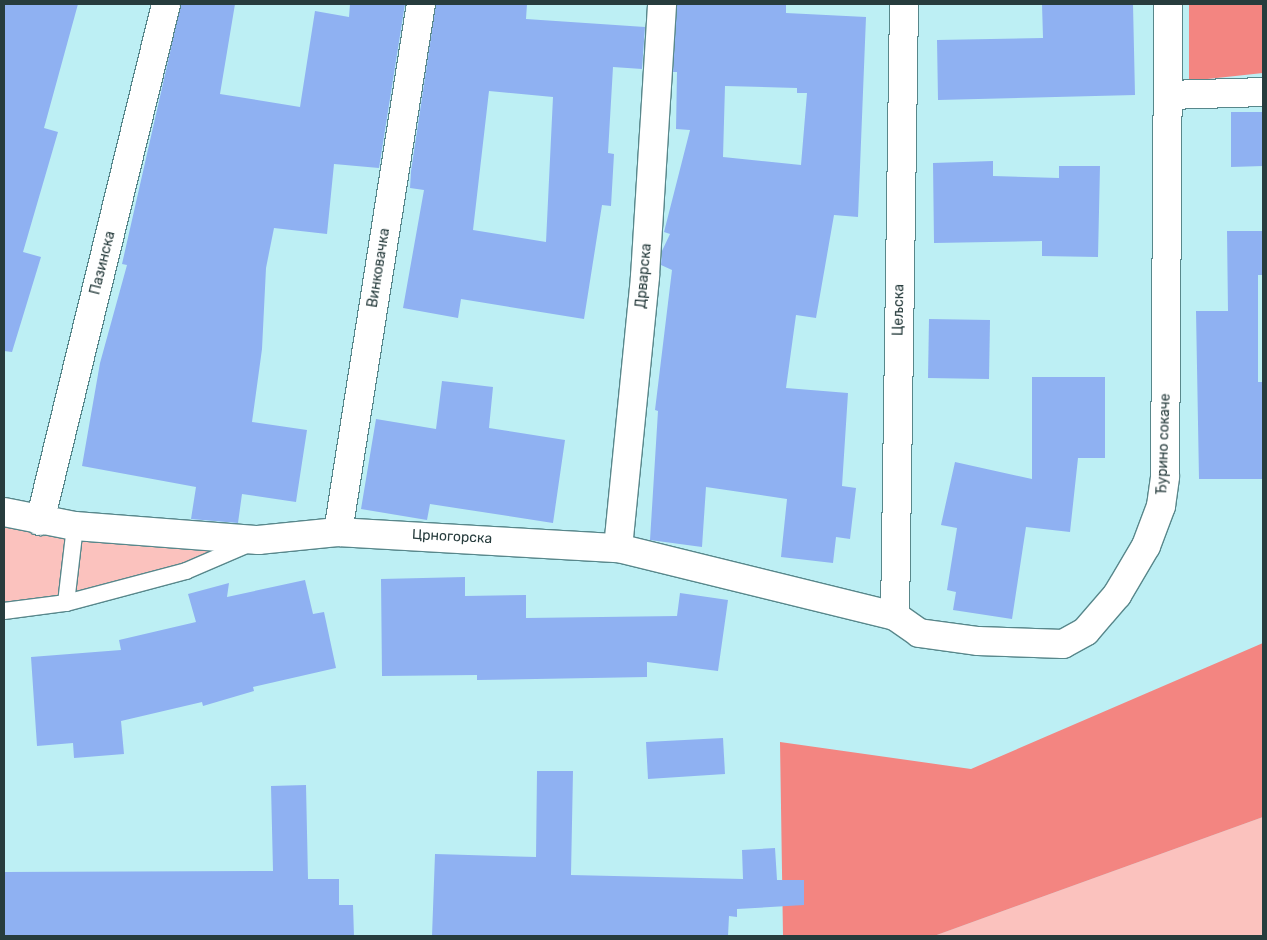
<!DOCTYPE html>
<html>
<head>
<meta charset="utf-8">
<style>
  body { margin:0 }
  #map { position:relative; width:1267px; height:940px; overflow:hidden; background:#bdeff4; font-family:Rubik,sans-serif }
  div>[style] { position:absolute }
  .green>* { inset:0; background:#fbc2be }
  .forest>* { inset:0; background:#f38581 }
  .building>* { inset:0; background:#8fb1f2 }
  .roads { filter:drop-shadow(1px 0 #58878b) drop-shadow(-1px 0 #58878b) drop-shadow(0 1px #58878b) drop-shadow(0 -1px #58878b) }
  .service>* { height:16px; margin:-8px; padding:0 8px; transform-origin:8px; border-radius:8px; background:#fff }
  .minor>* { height:28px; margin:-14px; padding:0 14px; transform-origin:14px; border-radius:14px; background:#fff }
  span { translate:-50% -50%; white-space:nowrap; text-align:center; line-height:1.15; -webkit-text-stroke:4.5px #fff; paint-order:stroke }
  .street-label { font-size:14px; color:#273c3d }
  .frame { position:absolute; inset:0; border:5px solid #273c3d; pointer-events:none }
</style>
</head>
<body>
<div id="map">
  <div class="green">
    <i style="clip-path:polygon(4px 512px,258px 540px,186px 571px,4px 611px)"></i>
    <i style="clip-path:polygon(1263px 817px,1263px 936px,934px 936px)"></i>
  </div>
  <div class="forest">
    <i style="clip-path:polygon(1189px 4px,1263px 4px,1263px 73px,1189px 81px)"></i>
    <i style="clip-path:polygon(1263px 643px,1263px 817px,934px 936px,783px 936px,780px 742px,971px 769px)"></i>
  </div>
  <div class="building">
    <i style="clip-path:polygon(4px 4px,78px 4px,44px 128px,58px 132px,23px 252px,41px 257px,12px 352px,4px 351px)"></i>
    <i style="clip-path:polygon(181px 4px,235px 4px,220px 94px,300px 107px,315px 11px,349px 17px,350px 4px,405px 4px,379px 168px,334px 164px,327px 234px,274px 228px,266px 268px,262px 349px,252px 422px,307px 430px,296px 502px,242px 494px,238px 523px,191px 519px,196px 487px,82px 466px,100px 363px,127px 265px,122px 264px)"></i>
    <i style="clip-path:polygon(evenodd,436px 4px,527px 4px,526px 19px,645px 27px,642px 69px,613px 67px,608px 153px,614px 154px,611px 206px,602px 205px,584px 319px,461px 299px,458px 318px,403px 308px,424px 190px,410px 188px,411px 171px,436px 4px,489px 91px,553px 97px,546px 242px,473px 230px,489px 91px)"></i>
    <i style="clip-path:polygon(evenodd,677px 4px,786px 4px,786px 13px,866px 17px,858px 217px,834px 215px,816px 318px,796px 315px,786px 388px,848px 393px,842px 486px,856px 488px,850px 539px,836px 537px,833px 563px,781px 557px,787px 499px,706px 487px,702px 547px,650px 540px,658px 411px,655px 410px,672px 270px,661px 265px,662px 251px,670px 234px,664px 232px,690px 130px,676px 129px,677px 72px,673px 72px,677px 4px,725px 86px,797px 88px,797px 93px,807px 93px,801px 165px,723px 157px,725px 86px)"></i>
    <i style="clip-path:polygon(1042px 4px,1133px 4px,1135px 95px,938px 100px,937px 40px,1043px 38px)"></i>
    <i style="clip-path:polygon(1231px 112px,1263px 112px,1263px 166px,1231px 167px)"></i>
    <i style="clip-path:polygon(993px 161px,993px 176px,1059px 178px,1059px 166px,1100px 166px,1098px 257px,1042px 256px,1042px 241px,934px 243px,933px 163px)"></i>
    <i style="clip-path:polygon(1227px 231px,1263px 231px,1263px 275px,1258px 275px,1258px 382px,1263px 382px,1263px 479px,1199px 479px,1196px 311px,1228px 311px)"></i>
    <i style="clip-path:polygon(929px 319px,990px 320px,989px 379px,928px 378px)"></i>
    <i style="clip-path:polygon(1032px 377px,1105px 377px,1105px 458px,1078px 458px,1070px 532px,1026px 527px,1012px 619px,953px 610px,956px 592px,947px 590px,957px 528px,941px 525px,955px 462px,1032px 479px)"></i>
    <i style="clip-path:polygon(442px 381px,493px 387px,489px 428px,565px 440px,553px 523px,430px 504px,427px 520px,361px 509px,376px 419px,436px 429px)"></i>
    <i style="clip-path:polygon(465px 577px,465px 596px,526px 595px,526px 618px,677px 616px,680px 593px,728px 600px,718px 671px,647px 662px,647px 677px,477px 680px,477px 675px,382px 676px,381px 579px)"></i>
    <i style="clip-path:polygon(305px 580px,313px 614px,324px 612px,336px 668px,253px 687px,254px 691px,203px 706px,202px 702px,121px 721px,124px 754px,74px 758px,73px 743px,37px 746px,31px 657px,121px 650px,119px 640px,196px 622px,188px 594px,229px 583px,227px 597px)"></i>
    <i style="clip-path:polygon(723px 738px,725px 774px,648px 779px,646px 742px)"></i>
    <i style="clip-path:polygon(537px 771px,573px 771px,571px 875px,743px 879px,742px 850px,775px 848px,777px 880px,804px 880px,804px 905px,737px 909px,737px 917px,729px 916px,728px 936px,432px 936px,435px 854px,536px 857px)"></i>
    <i style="clip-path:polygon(306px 785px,308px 879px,339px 879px,339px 905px,353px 905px,354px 936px,4px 936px,4px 872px,273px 871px,271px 786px)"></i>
  </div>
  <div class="roads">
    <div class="service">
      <i style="left:66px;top:603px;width:78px;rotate:-83.3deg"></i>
      <i style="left:4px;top:611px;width:63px;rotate:-7.4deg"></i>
      <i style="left:66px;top:603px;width:124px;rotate:-14.9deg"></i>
      <i style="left:186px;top:571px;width:71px;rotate:-23.3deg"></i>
    </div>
    <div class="minor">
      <i style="left:1169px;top:95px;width:94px;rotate:-1.8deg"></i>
      <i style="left:4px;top:512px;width:72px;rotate:11.2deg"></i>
      <i style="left:75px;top:526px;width:184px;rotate:4.4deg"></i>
      <i style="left:258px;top:540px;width:80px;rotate:-5.7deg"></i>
      <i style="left:338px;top:532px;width:280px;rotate:3.3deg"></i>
      <i style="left:618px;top:548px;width:285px;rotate:13.8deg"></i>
      <i style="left:895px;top:616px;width:29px;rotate:35deg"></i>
      <i style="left:919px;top:633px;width:60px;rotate:7.7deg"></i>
      <i style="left:978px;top:641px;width:85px;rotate:2deg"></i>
      <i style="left:1063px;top:644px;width:26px;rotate:-29deg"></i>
      <i style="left:1086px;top:631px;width:48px;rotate:-49.3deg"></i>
      <i style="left:1117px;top:595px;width:57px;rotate:-59.4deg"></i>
      <i style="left:1146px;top:546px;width:43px;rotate:-69.4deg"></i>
      <i style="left:1161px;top:506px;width:30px;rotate:-82deg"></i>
      <i style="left:1165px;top:476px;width:472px;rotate:-89.6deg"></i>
      <i style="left:40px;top:521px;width:532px;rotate:-76.3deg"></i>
      <i style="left:338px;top:532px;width:534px;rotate:-81.07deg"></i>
      <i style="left:618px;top:548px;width:273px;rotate:-84.3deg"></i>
      <i style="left:645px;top:276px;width:273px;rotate:-86.4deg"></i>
      <i style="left:895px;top:616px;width:612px;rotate:-89.16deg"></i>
    </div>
  </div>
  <div class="street-label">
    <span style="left:103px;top:263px;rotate:-76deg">Пазинска</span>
    <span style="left:379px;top:268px;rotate:-81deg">Винковачка</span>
    <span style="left:644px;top:276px;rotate:-85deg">Дрварска</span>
    <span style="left:899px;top:310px;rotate:-89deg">Цељска</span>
    <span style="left:1164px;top:444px;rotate:-88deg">Ђурино сокаче</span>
    <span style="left:452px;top:537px;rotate:3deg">Црногорска</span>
  </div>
  <div class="frame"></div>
</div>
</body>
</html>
